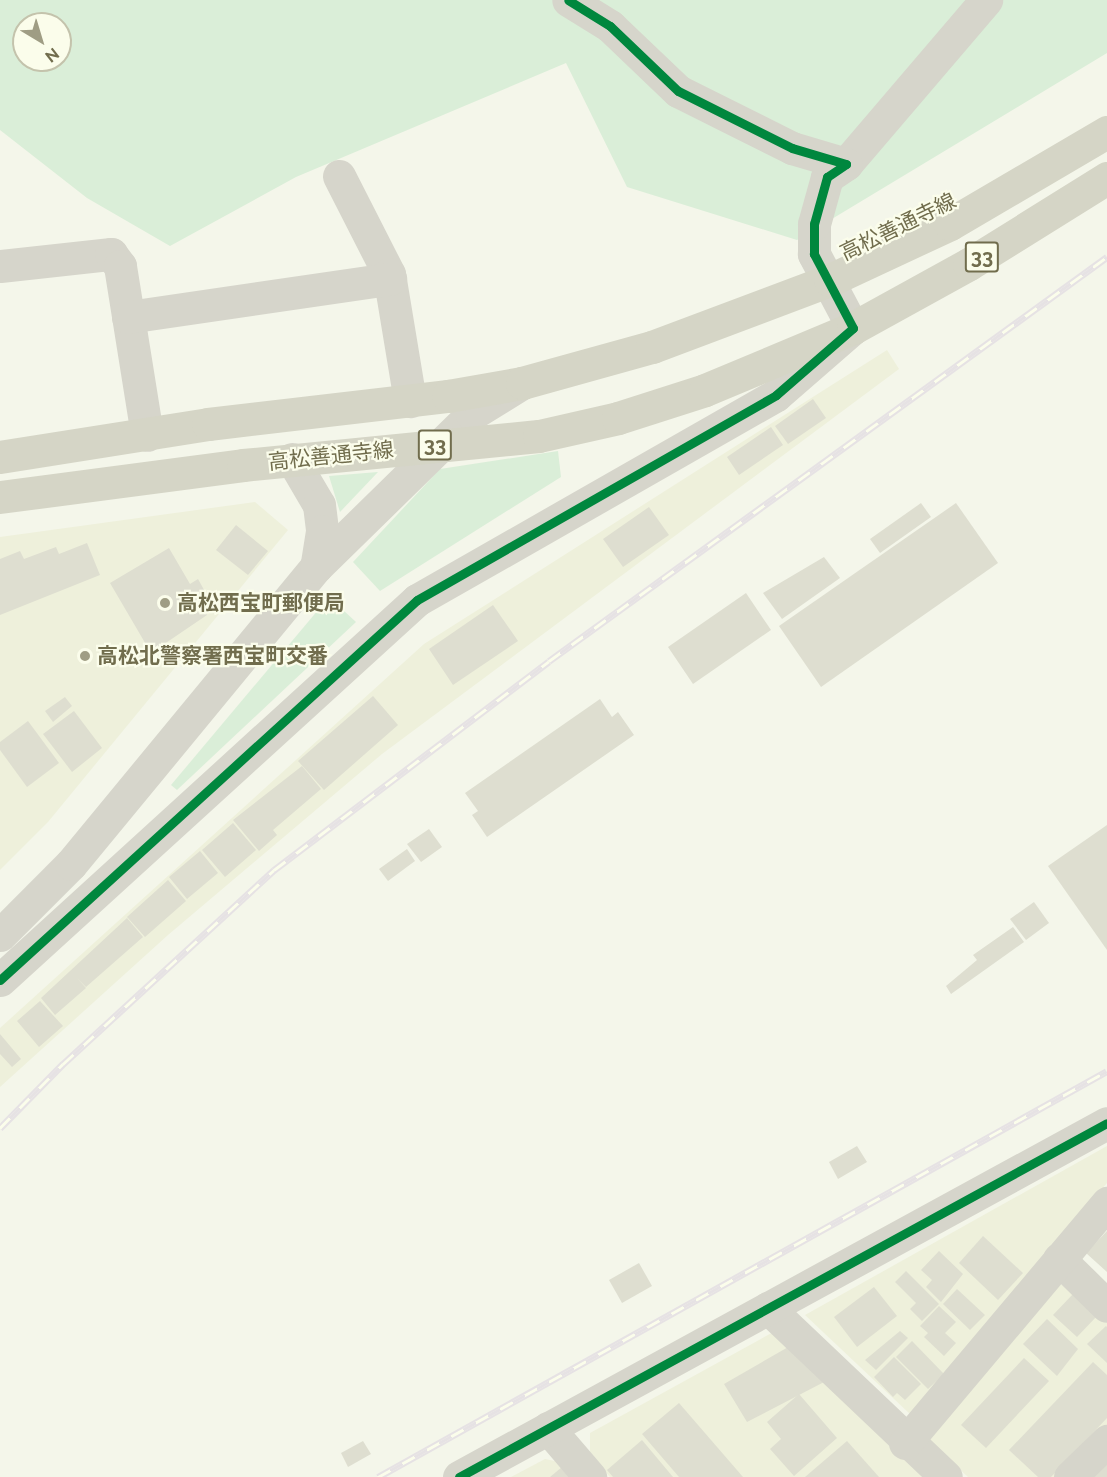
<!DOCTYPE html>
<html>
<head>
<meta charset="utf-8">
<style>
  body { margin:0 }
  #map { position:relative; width:1107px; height:1477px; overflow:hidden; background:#f4f6ea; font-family:Raleway,"Noto Sans JP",sans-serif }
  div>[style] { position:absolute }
  .residential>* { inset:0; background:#eef0db }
  .green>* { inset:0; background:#daeed8 }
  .building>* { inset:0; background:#deded0 }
  .minor>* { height:33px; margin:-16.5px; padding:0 16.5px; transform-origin:16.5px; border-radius:16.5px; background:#d6d5cb }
  .major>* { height:33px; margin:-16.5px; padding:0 16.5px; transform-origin:16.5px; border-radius:16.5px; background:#d5d5c6 }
  .rail>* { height:7px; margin-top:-3.5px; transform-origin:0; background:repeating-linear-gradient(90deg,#fbfdeb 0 14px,#e6e2e4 0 28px); box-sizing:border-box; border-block:2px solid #e6e2e4 }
  .cycleway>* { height:9px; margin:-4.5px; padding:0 4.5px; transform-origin:4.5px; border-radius:4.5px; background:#00873e }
  .dots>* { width:16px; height:16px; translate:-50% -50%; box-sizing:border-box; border:3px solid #fbfdeb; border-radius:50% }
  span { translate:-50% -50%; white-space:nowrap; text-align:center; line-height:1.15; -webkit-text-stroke:4.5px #fbfdeb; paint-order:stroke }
  .shield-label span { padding:2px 4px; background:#fbfdeb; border:2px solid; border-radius:4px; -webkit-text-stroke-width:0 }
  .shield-label { font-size:20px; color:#716d4d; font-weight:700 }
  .street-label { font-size:21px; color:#716d4d }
  .poi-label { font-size:21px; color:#716d4d; font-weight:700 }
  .left { translate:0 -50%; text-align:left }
  .north { position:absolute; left:12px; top:12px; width:60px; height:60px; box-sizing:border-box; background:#fbfdeb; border:2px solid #c4c3ac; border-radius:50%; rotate:142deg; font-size:16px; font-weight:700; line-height:24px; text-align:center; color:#716d4d }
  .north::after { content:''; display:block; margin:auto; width:21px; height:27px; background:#9f9d84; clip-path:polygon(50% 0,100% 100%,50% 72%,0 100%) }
</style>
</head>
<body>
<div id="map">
  <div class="residential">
    <i style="clip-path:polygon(887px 350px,899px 369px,382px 754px,168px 935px,0 1087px,0 1028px,424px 644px)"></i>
    <i style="clip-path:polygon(255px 502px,288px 530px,48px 822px,0 870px,0 537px)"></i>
    <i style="clip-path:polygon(1107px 1146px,1107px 1183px,911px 1415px,805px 1315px)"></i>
    <i style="clip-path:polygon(1057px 1283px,1071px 1288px,1107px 1321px,1107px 1429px,1059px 1477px,968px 1477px,926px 1438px)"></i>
    <i style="clip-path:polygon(777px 1330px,925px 1477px,610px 1477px,590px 1455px,590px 1433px)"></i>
    <i style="clip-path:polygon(545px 1459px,569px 1464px,581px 1477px,511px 1477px)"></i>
  </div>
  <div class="green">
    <i style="clip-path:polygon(evenodd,0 0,1107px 0,1107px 53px,797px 240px,627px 187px,566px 63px,296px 177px,170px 246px,87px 198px,0 130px,0 0,24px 24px,60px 24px,60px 60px,24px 60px,24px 24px)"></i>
    <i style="clip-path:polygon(558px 451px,561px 477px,380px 591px,353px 562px,440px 469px)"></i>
    <i style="clip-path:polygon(378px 472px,340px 512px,329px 476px)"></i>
    <i style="clip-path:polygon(329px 597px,356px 622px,177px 790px,171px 785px)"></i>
  </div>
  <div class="building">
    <i style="clip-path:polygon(813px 399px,826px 418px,788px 444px,775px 426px)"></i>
    <i style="clip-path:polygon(771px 427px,783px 445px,739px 475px,727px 457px)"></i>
    <i style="clip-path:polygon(921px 503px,931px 517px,880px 553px,870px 539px)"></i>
    <i style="clip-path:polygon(956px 503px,998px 563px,821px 687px,779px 626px)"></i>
    <i style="clip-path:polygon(649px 507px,669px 535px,623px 567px,603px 539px)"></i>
    <i style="clip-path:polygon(236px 525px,268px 551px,248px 575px,216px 550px)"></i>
    <i style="clip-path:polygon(87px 543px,100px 575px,0 615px,0 559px,20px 551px,24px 559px,56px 547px,59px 554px)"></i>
    <i style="clip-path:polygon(169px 548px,190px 584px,198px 579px,213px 606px,205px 611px,207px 615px,151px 653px,110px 583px)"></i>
    <i style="clip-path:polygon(824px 557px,840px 578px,782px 619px,763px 593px)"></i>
    <i style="clip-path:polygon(746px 593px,771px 630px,693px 684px,668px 647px)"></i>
    <i style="clip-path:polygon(493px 605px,518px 641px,453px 685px,429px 649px)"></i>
    <i style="clip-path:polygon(373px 696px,398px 725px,324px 790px,298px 761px)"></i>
    <i style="clip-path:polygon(65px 697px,72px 706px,53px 722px,45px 711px)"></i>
    <i style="clip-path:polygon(600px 699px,612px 717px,618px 712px,634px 735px,487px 837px,472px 815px,478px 811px,465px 793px)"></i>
    <i style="clip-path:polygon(74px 711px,102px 748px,72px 772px,43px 734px)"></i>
    <i style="clip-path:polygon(28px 721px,59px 763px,27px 787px,0 750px,0 742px)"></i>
    <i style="clip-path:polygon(302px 766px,321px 789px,273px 830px,277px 835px,259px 851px,233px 820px)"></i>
    <i style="clip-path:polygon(233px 823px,256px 850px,225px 877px,202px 850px)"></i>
    <i style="clip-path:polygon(1107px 825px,1107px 950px,1048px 866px)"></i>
    <i style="clip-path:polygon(429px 829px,442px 847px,421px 862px,407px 844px)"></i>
    <i style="clip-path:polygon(407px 849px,415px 861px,388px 881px,379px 869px)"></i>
    <i style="clip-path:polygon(200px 851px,218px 873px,187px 899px,169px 877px)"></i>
    <i style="clip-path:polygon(168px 880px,186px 901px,145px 937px,127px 917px)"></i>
    <i style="clip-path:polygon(1034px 902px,1049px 923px,1026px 940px,1010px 919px)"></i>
    <i style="clip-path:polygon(127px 918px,143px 937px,86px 987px,77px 978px,86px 988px,55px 1015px,41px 998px)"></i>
    <i style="clip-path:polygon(1013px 927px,1024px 942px,951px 994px,946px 986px,977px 960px,973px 955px)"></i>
    <i style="clip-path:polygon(40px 1001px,63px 1026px,39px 1047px,17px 1021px)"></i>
    <i style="clip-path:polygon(0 1034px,21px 1059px,12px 1067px,0 1054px)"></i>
    <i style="clip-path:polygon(857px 1146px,867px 1162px,838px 1179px,829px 1162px)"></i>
    <i style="clip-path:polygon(1107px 1231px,1107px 1272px,1086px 1253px)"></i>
    <i style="clip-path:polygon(983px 1236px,1023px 1273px,998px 1300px,959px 1263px)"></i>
    <i style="clip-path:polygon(939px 1251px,963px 1274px,941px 1302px,926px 1287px,932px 1280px,921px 1270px)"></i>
    <i style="clip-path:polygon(639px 1263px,652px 1286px,622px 1303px,609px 1280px)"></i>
    <i style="clip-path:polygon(906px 1271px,939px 1304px,922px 1321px,910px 1309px,916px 1303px,895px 1282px)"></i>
    <i style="clip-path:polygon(874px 1287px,897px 1316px,857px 1347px,834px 1317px)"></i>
    <i style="clip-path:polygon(957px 1289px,985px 1315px,970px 1330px,943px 1304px)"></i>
    <i style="clip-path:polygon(1073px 1294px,1097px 1316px,1077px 1337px,1053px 1315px)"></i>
    <i style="clip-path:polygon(939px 1306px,956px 1322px,945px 1333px,956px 1343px,944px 1356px,924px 1337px,928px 1333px,920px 1326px)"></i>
    <i style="clip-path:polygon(1047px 1319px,1078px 1349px,1057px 1376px,1023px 1344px)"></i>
    <i style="clip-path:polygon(1106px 1326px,1107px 1327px,1107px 1363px,1087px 1344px)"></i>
    <i style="clip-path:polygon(900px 1331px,908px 1338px,876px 1370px,865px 1360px)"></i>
    <i style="clip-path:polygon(912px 1341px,944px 1374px,928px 1389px,896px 1357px)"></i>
    <i style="clip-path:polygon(790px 1346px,826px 1381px,747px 1422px,724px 1384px)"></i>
    <i style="clip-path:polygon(894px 1357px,921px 1384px,905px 1400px,897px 1393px,893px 1397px,874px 1377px)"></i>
    <i style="clip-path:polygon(1024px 1358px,1049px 1381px,986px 1448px,961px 1425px)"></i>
    <i style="clip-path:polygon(1093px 1362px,1107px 1375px,1107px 1418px,1051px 1477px,1038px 1477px,1009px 1450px)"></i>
    <i style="clip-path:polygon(799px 1394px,837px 1438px,794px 1476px,770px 1449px,781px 1439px,767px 1422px)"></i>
    <i style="clip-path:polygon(679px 1403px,743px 1477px,679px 1477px,642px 1434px)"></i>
    <i style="clip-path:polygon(642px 1440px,673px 1477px,613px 1477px,607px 1470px)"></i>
    <i style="clip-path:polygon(363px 1441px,371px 1454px,348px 1467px,341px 1453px)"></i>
    <i style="clip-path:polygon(847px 1441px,879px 1477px,805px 1477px)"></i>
    <i style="clip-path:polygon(1107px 1460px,1107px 1477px,1092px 1477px)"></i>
    <i style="clip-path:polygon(562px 1467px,571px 1477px,550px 1477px)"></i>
  </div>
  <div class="minor">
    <i style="left:846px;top:164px;width:216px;rotate:-49.5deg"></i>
    <i style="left:339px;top:176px;width:110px;rotate:63deg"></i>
    <i style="left:389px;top:274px;width:129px;rotate:80.6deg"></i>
    <i style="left:0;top:266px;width:112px;rotate:-6.2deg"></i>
    <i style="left:111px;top:254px;width:15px;rotate:53deg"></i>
    <i style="left:120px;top:266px;width:171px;rotate:80.9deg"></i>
    <i style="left:128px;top:317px;width:265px;rotate:-8.3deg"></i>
    <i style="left:292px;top:459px;width:53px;rotate:59.6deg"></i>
    <i style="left:319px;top:505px;width:26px;rotate:83deg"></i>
    <i style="left:322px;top:531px;width:36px;rotate:99deg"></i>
    <i style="left:0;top:935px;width:100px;rotate:-45deg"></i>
    <i style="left:71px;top:864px;width:385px;rotate:-50.5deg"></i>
    <i style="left:316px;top:567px;width:219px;rotate:-44.4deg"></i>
    <i style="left:472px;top:414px;width:59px;rotate:-31.8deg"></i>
    <i style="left:0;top:980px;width:564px;rotate:-42.34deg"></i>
    <i style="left:417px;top:600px;width:413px;rotate:-29.7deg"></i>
    <i style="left:776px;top:395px;width:102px;rotate:-41deg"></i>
    <i style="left:853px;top:328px;width:84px;rotate:-117.8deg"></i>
    <i style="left:814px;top:254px;width:30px;rotate:-90deg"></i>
    <i style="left:814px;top:224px;width:49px;rotate:-74.5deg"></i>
    <i style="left:827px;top:177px;width:23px;rotate:-34deg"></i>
    <i style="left:846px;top:164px;width:56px;rotate:-163.5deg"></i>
    <i style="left:792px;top:148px;width:127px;rotate:-153.4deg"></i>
    <i style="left:678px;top:91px;width:94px;rotate:-136.3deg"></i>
    <i style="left:610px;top:26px;width:49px;rotate:-148.2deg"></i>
    <i style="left:1059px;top:1259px;width:67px;rotate:44.4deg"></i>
    <i style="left:768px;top:1308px;width:245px;rotate:43.5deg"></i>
    <i style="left:548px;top:1428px;width:65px;rotate:49.4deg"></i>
    <i style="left:905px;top:1443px;width:314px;rotate:-49.9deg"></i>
    <i style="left:459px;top:1477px;width:738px;rotate:-28.65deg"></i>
    <i style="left:1070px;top:1477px;width:52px;rotate:-44.2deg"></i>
  </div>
  <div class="major">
    <i style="left:0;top:457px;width:211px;rotate:-9deg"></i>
    <i style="left:208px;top:424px;width:242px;rotate:-6.7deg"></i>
    <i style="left:448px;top:396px;width:75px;rotate:-10deg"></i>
    <i style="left:522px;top:383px;width:135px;rotate:-15.5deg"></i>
    <i style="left:652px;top:347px;width:190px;rotate:-20.6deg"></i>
    <i style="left:830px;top:280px;width:132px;rotate:-25deg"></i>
    <i style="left:950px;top:224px;width:182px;rotate:-30.4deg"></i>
    <i style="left:0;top:497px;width:245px;rotate:-7.5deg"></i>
    <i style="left:243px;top:465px;width:297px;rotate:-5.6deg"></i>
    <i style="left:539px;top:436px;width:81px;rotate:-12.8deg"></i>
    <i style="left:618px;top:418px;width:91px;rotate:-17.8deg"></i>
    <i style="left:705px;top:390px;width:160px;rotate:-22.7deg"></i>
    <i style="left:853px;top:328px;width:132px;rotate:-28.9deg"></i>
    <i style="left:969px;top:264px;width:163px;rotate:-31.9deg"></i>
  </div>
  <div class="rail">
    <i style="left:0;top:1128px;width:90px;rotate:-45.5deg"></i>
    <i style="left:63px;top:1064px;width:287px;rotate:-42.6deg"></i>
    <i style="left:274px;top:870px;width:345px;rotate:-37.2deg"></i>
    <i style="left:549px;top:661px;width:689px;rotate:-35.91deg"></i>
    <i style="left:378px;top:1477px;width:834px;rotate:-29.11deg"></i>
  </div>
  <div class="cycleway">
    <i style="left:0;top:980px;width:564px;rotate:-42.34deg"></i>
    <i style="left:417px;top:600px;width:413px;rotate:-29.7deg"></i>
    <i style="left:776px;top:395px;width:102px;rotate:-41deg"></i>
    <i style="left:853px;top:328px;width:84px;rotate:-117.8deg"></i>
    <i style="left:814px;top:254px;width:30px;rotate:-90deg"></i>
    <i style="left:814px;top:224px;width:49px;rotate:-74.5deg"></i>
    <i style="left:827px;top:177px;width:23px;rotate:-34deg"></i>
    <i style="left:846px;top:164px;width:56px;rotate:-163.5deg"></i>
    <i style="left:792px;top:148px;width:127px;rotate:-153.4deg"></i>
    <i style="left:678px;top:91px;width:94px;rotate:-136.3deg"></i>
    <i style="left:610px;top:26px;width:49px;rotate:-148.2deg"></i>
    <i style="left:459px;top:1477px;width:738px;rotate:-28.65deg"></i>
  </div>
  <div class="dots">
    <i style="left:165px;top:603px;background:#9f9d84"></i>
    <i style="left:85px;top:656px;background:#9f9d84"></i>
  </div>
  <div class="shield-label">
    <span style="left:982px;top:257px">33</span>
    <span style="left:435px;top:445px">33</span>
  </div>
  <div class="street-label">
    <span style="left:898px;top:227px;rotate:-26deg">高松善通寺線</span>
    <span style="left:331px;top:456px;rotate:-6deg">高松善通寺線</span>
  </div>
  <div class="poi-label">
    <span class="left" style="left:177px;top:603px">高松西宝町郵便局</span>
    <span class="left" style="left:97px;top:656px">高松北警察署西宝町交番</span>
  </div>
  <div class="north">N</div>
</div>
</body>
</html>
